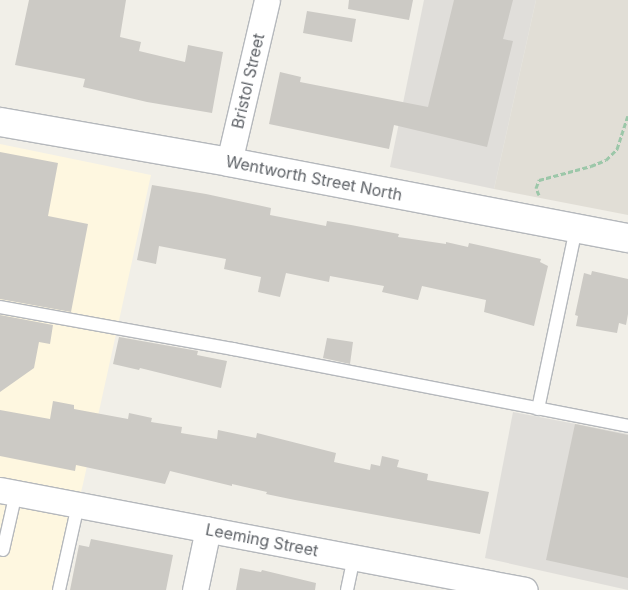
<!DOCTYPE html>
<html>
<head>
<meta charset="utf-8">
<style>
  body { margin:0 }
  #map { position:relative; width:628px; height:590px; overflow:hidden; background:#f1efe8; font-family:Inter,sans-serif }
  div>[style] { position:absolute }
  .commercial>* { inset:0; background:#fef7e0 }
  .industrial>* { inset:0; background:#e0deda }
  .education>* { inset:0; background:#e1ded6 }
  .building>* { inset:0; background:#cccac5 }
  .path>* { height:3px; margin-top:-1.5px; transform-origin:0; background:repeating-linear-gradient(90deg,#9cc7a9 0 5px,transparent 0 7.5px) }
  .roads { filter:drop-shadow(1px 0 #b5b8bc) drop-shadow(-1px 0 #b5b8bc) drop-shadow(0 1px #b5b8bc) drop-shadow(0 -1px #b5b8bc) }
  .lane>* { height:12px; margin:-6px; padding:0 6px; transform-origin:6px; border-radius:6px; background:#fff }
  .street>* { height:25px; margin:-12.5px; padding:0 12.5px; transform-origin:12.5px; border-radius:12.5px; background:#fff }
  .secondary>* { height:28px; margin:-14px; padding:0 14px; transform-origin:14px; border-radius:14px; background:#fff }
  span { translate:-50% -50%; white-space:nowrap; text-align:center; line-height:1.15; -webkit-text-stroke:4px #fff; paint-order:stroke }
  .street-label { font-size:16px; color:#5f6368 }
</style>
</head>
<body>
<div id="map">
  <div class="commercial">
    <i style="clip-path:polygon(0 144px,151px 175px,83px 484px,56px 590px,0 590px)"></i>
  </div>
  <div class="industrial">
    <i style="clip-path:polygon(424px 0,536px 0,494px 189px,390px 167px)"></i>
    <i style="clip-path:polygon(513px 412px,628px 434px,628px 590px,485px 558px)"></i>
  </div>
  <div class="education">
    <i style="clip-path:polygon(536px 0,628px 0,628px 215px,494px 189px)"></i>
  </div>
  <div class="building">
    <i style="clip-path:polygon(29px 0,126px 0,120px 37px,141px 42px,139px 51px,185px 62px,188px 45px,223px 52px,212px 113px,147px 102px,83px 87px,85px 79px,15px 65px)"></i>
    <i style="clip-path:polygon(349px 0,413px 0,409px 20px,348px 9px)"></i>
    <i style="clip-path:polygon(454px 0,513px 0,503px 39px,513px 41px,487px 147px,394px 125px,389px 149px,269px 124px,280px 72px,301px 77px,300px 82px,428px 107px)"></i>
    <i style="clip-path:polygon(307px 11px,356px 19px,352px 42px,303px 33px)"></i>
    <i style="clip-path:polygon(0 152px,58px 163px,48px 216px,88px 224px,71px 312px,0 299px)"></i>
    <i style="clip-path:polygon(152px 185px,206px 194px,271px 208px,270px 215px,326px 226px,327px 221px,351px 225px,399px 234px,398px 237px,446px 244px,446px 242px,468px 247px,469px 243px,541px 259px,540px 262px,548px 266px,534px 326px,484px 312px,486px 300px,422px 286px,418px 300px,382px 292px,384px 286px,330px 276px,329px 282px,286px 273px,280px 297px,258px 292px,261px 277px,224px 269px,226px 259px,159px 246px,156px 264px,137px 260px)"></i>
    <i style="clip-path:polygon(592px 271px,628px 279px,628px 314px,626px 325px,619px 323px,617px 333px,576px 326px,578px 316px,575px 315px,584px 273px,591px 275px)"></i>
    <i style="clip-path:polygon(0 315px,53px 325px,50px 344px,39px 342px,34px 368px,0 392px)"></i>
    <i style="clip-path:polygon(119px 337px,198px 351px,197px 355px,227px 361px,221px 388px,140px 368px,139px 370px,113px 364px)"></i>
    <i style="clip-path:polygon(327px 338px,353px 342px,350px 364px,323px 358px)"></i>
    <i style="clip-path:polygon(53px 401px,74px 405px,74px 409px,128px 419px,129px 413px,152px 418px,151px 422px,182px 427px,181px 433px,217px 439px,218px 430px,256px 438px,257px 433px,336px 453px,334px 462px,370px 470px,371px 464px,380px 466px,382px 456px,399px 460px,397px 467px,428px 474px,427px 480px,489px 492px,480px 534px,295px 500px,266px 494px,267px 492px,232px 484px,232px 486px,170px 471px,165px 484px,76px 465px,75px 471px,0 456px,0 410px,50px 419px)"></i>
    <i style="clip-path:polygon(575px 424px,628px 435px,628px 578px,546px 560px)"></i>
    <i style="clip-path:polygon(91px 539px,173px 555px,166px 590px,70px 590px,79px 545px,89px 547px)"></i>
    <i style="clip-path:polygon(240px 568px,261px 572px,262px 570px,316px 583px,315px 590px,236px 590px)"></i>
  </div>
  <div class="path">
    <i style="left:539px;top:195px;width:8px;rotate:-113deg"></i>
    <i style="left:536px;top:188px;width:9px;rotate:-69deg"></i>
    <i style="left:539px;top:180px;width:54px;rotate:-15.1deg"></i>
    <i style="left:591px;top:166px;width:16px;rotate:-22deg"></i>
    <i style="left:606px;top:160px;width:16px;rotate:-45deg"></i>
    <i style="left:617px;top:149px;width:35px;rotate:-72deg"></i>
  </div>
  <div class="roads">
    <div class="lane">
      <i style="left:0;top:307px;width:237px;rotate:10.2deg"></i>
      <i style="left:233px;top:349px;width:402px;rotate:11deg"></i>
      <i style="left:538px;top:409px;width:185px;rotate:-78.1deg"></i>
      <i style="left:3px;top:550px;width:58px;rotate:-77.2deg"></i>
      <i style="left:59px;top:590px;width:87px;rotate:-77.4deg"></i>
      <i style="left:347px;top:590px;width:34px;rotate:-78deg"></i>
    </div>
    <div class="street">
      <i style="left:229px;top:162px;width:166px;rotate:-76.8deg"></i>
      <i style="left:0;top:490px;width:534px;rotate:10.78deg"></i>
      <i style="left:195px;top:590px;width:62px;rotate:-78deg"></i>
    </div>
    <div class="secondary">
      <i style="left:0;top:122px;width:232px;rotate:9.9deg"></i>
      <i style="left:229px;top:162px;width:406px;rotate:10.8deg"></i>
    </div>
  </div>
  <div class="street-label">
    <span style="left:248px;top:81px;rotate:-77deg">Bristol Street</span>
    <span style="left:314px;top:178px;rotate:11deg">Wentworth Street North</span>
    <span style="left:262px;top:540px;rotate:11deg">Leeming Street</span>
  </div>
</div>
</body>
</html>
